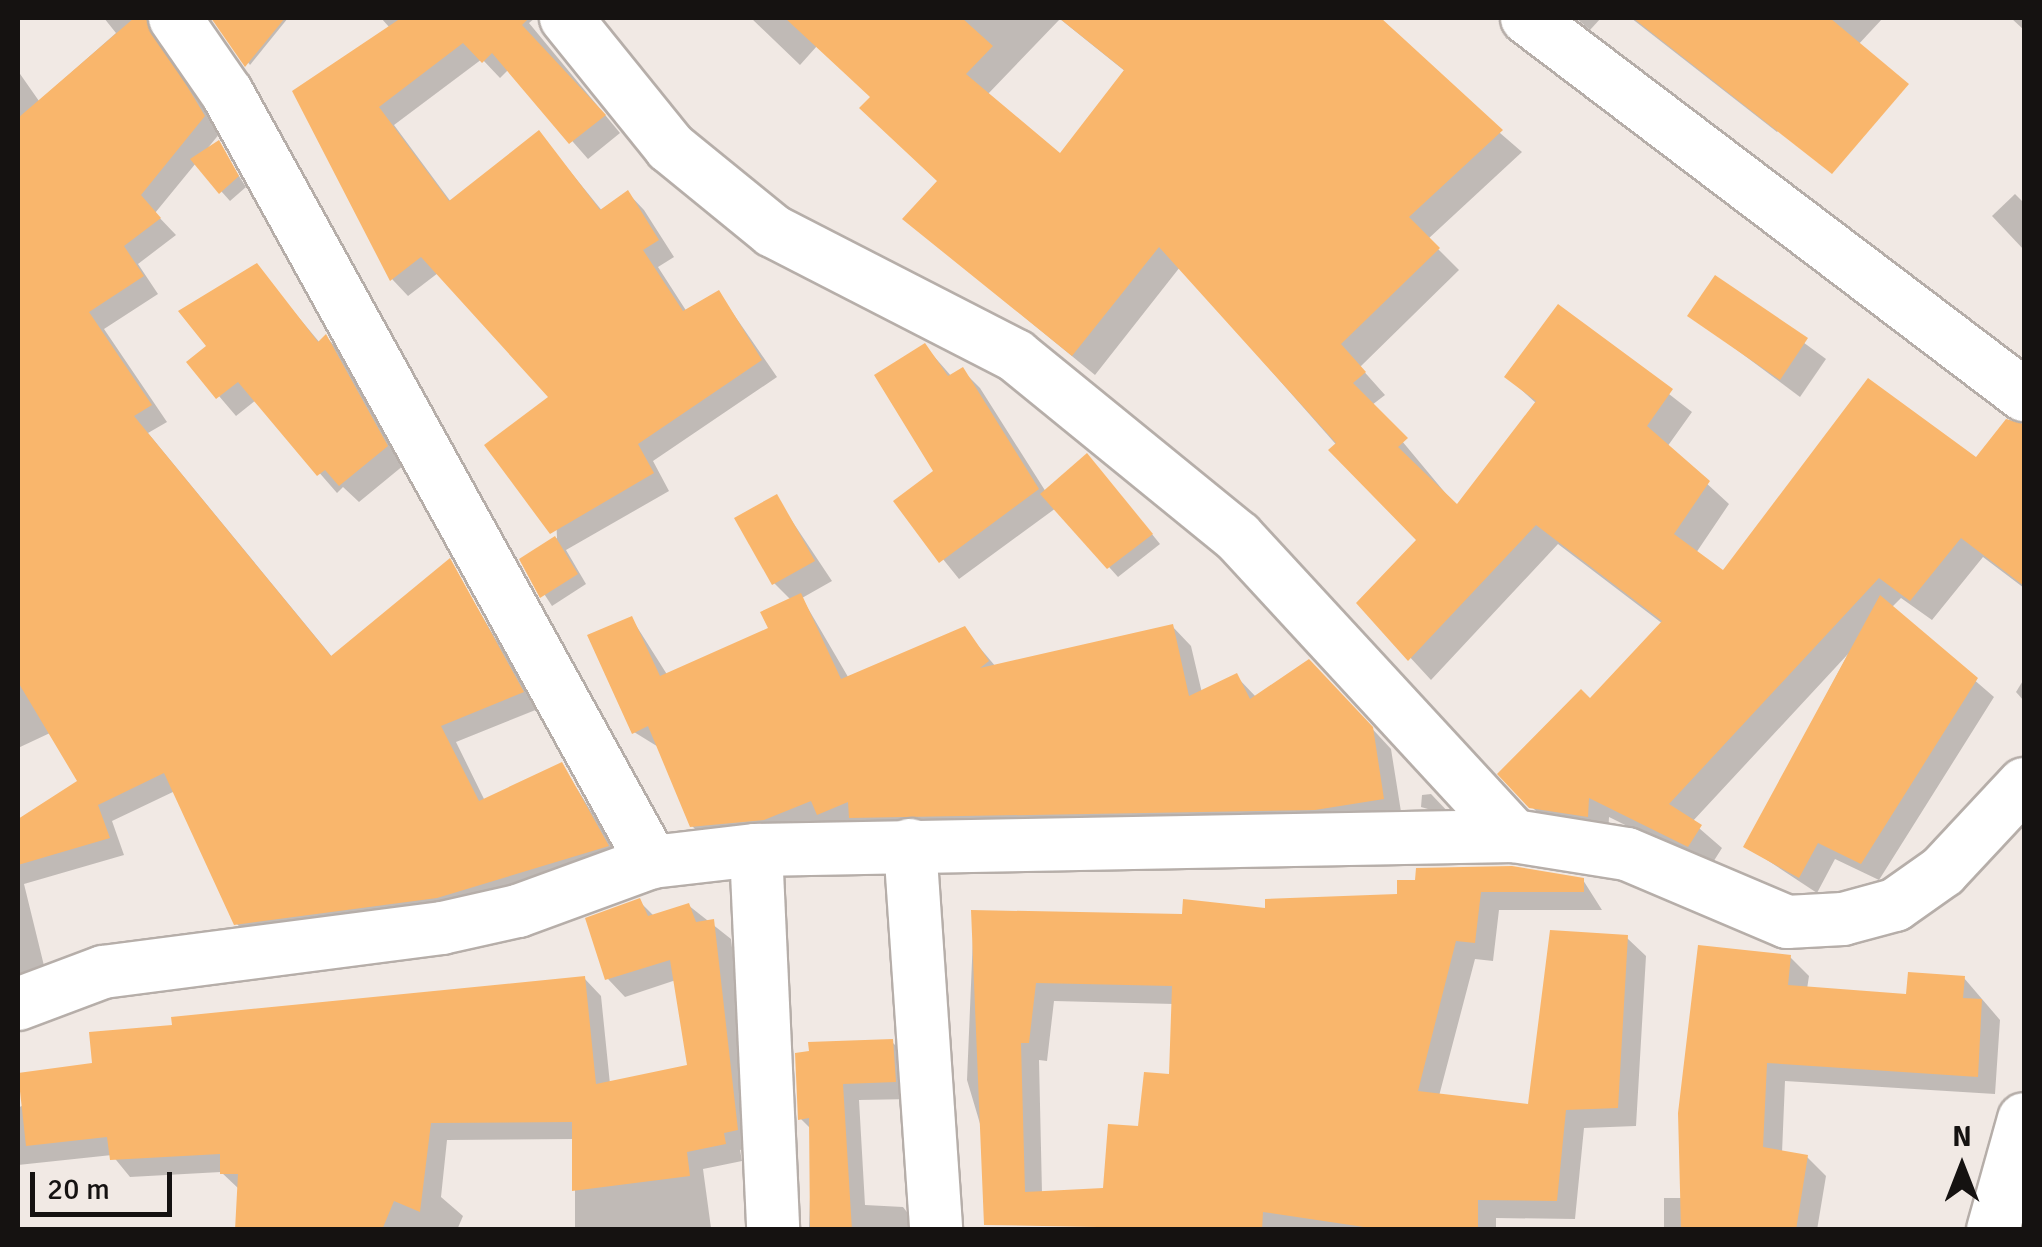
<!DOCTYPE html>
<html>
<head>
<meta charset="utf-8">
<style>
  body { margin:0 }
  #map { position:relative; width:2042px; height:1247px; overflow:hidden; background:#f1e9e4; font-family:Signika,sans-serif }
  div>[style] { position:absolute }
  .shadow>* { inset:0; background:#0003 }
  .building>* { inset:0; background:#f9b66c }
  .roads { filter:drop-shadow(2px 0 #b6aea9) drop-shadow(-2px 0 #b6aea9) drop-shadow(0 2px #b6aea9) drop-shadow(0 -2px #b6aea9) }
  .street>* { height:52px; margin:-26px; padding:0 26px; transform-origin:26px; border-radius:26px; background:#fff }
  span { translate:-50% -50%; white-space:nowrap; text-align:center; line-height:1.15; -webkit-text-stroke:8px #f1e9e4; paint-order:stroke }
  .frame { position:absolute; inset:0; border:20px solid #151211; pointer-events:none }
  .north { position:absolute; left:1912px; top:1117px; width:100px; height:100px; -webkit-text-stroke:8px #f1e9e4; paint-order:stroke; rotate:0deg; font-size:28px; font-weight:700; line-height:40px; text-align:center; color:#151211 }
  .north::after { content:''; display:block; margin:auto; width:35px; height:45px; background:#151211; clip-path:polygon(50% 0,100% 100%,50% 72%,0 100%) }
  .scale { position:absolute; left:30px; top:1172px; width:142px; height:45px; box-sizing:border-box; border:5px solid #151211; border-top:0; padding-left:12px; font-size:30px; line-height:35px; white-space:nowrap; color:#151211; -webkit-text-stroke:8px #f1e9e4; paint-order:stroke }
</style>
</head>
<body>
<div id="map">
  <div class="shadow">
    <i style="clip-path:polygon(104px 18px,153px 18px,220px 133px,207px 149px,218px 143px,246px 187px,230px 201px,196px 163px,155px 213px,176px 235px,138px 264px,158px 294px,104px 329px,167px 422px,148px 433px,333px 658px,449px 561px,538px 709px,456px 742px,485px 801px,562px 765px,623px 862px,454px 914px,252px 940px,236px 923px,175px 791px,112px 821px,124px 855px,24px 884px,48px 982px,18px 990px,18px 822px,81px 781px,50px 733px,18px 748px,18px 71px,39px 101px,116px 33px)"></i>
    <i style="clip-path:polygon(214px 18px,288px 18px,250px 65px)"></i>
    <i style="clip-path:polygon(381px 18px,535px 18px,529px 23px,620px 133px,588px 159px,509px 69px,500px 78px,482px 59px,394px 125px,451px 202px,539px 133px,603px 212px,628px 193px,644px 210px,674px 257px,658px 267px,687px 312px,719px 293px,777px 377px,653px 461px,669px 491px,566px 550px,586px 584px,552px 606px,522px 560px,557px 538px,551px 397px,438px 273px,408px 296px,392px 279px,295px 92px,390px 28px)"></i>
    <i style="clip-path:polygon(evenodd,751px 18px,1367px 18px,1522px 152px,1428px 239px,1459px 270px,1360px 367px,1385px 395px,1372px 405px,1457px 507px,1537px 404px,1507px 377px,1559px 308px,1692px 412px,1667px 447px,1729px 504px,1696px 553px,1724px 573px,1976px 460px,2005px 424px,2024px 440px,2024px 588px,1983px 557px,1932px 620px,1901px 598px,1891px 608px,1994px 697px,1879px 880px,1835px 859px,1817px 893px,1746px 846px,1848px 654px,1692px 822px,1722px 848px,1710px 867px,1609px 817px,1608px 837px,1553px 828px,1531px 806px,1590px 701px,1663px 624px,1558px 544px,1431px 680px,1360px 603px,1420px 540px,1180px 267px,1095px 375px,905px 219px,939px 182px,873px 97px,817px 46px,800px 65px,751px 18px,1060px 19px,1126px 72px,1060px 156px,987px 95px,1060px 19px)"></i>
    <i style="clip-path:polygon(1576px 18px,1601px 18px,1590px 30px)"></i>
    <i style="clip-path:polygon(1631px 18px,1883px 18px,1777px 132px)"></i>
    <i style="clip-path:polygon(2011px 18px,2024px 18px,2024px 30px)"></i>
    <i style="clip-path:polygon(2015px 194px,2024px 203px,2024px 250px,1992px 216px)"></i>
    <i style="clip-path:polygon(256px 266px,320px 343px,326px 337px,344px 355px,404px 465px,359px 502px,343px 487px,337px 493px,256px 400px,236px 416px,190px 362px,210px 347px)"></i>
    <i style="clip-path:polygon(1716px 278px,1826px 359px,1800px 397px,1690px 315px)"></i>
    <i style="clip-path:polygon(925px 346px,952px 377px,962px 370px,980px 388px,1046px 492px,1096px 465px,1160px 544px,1118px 577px,1056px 508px,959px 579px,897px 502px,936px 472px)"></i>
    <i style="clip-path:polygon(776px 497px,832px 581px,802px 598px,851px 682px,964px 629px,996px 667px,1172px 626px,1191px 646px,1202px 693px,1236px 676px,1257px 698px,1328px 681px,1391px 749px,1402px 818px,838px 833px,826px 821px,784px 838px,712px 845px,692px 826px,660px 748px,634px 732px,632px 619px,668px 676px,771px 630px,791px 600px,774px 583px)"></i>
    <i style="clip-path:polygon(2024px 679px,2024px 701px,2016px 692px)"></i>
    <i style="clip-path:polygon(1431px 794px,1452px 816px,1421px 807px,1422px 795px)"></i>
    <i style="clip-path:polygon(evenodd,1583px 880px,1602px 910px,1499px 910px,1493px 961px,1475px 959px,1439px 1096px,1530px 1106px,1627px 938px,1646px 956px,1636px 1126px,1584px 1128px,1575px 1219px,1496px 1218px,1496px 1230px,986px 1224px,981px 1127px,967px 1080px,974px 913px,1184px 916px,1583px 880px,1054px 1001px,1174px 1004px,1172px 1077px,1105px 1190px,1042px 1193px,1039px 1060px,1047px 1061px,1054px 1001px)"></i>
    <i style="clip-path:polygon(639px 901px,654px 916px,688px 905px,731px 939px,755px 1147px,740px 1150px,742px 1161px,703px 1169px,711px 1228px,744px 1230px,575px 1230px,575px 1139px,447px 1140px,441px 1197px,463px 1216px,457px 1230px,237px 1230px,240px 1190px,221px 1172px,130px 1177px,112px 1155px,18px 1165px,18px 1108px,95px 1065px,584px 978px,601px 996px,610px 1084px,690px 1067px,676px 980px,625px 997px,608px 979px)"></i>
    <i style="clip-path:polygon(1790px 957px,1809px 976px,1807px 989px,1909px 997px,1964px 978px,2000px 1020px,1995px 1094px,1785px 1081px,1782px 1153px,1807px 1157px,1826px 1176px,1817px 1230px,1664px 1230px,1664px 1198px,1683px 1198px)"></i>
    <i style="clip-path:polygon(892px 1042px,910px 1060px,912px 1099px,859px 1100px,865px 1205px,903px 1207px,921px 1230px,809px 1230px,812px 1130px,801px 1119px)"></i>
  </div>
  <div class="building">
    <i style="clip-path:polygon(134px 18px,146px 18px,205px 116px,141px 195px,161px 218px,124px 246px,144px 276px,89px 312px,152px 405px,134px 416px,331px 656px,450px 558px,524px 692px,441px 726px,479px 801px,562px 762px,609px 846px,437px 898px,234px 925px,164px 773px,98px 805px,110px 838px,18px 865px,18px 819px,77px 781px,18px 682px,18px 118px)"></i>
    <i style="clip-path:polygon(211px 18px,285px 18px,245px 67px)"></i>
    <i style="clip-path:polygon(401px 18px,529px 18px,522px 25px,606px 115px,569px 144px,492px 53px,482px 63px,463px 43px,379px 107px,449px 201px,539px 130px,600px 210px,628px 190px,659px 240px,643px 250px,683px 311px,719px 290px,762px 360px,638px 444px,654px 473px,550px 534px,484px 445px,548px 397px,421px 257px,390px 281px,292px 91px)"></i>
    <i style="clip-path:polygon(785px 18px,962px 18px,993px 46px,966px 74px,1060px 153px,1124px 70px,1059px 18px,1381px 18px,1503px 130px,1409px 217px,1440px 248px,1341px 344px,1366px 372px,1353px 383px,1408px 438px,1398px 447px,1457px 504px,1536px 401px,1504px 377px,1558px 304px,1673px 389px,1647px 426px,1710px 481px,1674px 534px,1723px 570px,1868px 378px,1976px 457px,2006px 419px,2024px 424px,2024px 586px,1961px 538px,1910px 601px,1879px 578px,1669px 804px,1702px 825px,1688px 847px,1589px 798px,1588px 817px,1529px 808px,1497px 774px,1581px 689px,1590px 698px,1662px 621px,1536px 525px,1408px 661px,1356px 603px,1416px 540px,1328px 450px,1336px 443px,1159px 247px,1072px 356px,902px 219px,937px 181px,859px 108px,870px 97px)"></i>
    <i style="clip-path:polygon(1633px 18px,1830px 18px,1909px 84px,1832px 174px)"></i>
    <i style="clip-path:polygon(219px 140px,239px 176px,219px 194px,190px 159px)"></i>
    <i style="clip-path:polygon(257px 263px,318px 342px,326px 334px,388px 446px,339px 486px,325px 470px,317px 476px,238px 382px,216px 399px,186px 362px,206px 346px,178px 311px)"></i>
    <i style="clip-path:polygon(1715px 275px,1808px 338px,1780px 380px,1687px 316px)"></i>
    <i style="clip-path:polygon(925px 343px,948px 376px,963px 367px,1039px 489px,939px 563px,893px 501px,933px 471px,874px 375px)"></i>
    <i style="clip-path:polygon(1087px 453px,1153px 534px,1107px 569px,1040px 494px)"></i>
    <i style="clip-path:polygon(777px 494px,815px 561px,772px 585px,734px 518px)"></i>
    <i style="clip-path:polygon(555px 536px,578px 574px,540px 598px,519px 559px)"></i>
    <i style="clip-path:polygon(801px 593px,841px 679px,965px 626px,989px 661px,980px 668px,1173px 624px,1189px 696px,1237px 673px,1250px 699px,1309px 659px,1373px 727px,1384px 799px,1315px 810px,849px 818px,848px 802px,817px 815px,811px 801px,764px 820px,690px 827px,648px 726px,632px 734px,587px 635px,632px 616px,660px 676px,768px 628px,760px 612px)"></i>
    <i style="clip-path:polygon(1880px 595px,1978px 678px,1861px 864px,1818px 843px,1799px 878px,1743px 847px)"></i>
    <i style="clip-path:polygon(evenodd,1512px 866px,1584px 878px,1584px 892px,1481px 892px,1475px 943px,1456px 941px,1418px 1091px,1528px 1104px,1550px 930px,1628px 935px,1618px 1108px,1566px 1110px,1557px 1201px,1478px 1200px,1478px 1230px,1384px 1230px,1263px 1212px,1262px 1230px,984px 1225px,971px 910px,1182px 914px,1183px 899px,1265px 908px,1265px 899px,1397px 894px,1397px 880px,1415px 880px,1416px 868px,1512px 866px,1036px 983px,1172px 986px,1169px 1074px,1144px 1072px,1138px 1126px,1108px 1124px,1103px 1188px,1025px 1192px,1021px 1043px,1029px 1043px,1036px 983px)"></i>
    <i style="clip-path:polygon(640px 898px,648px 916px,689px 903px,696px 922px,714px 919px,738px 1130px,724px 1133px,726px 1144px,687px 1152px,690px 1176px,572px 1191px,572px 1122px,431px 1123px,420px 1212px,394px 1201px,382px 1230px,235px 1230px,238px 1174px,220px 1174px,220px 1154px,110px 1160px,107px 1137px,26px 1146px,18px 1073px,92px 1063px,89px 1032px,172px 1025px,171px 1017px,585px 976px,596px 1084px,687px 1065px,670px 960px,605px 980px,585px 918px)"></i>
    <i style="clip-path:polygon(1698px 945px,1791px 955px,1788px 985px,1906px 994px,1908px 972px,1965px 976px,1963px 998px,1982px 999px,1978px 1077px,1767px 1063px,1763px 1147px,1808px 1155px,1796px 1230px,1681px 1229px,1678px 1113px)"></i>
    <i style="clip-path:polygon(893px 1039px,896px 1082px,843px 1084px,852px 1230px,810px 1230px,809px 1118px,798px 1120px,795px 1053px,809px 1051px,808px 1042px)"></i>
  </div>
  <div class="roads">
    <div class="street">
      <i style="left:175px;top:18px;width:91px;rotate:55.3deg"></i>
      <i style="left:227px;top:93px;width:879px;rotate:61.07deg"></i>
      <i style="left:566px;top:18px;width:166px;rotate:51.1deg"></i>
      <i style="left:670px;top:147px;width:133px;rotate:39.2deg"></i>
      <i style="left:773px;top:231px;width:273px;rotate:27.2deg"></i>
      <i style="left:1016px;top:356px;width:286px;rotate:39.2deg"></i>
      <i style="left:1238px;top:537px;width:407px;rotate:47.3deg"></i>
      <i style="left:1527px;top:18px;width:624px;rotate:37.18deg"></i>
      <i style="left:910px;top:845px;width:386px;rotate:86.1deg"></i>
      <i style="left:756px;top:850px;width:380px;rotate:87.4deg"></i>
      <i style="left:18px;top:1004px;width:91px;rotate:-20.6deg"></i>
      <i style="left:103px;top:972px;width:342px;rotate:-7.4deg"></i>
      <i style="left:442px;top:928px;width:78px;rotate:-12.6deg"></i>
      <i style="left:518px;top:911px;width:143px;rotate:-20.1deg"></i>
      <i style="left:652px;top:862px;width:105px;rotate:-6.6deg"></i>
      <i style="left:756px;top:850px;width:758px;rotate:-1.06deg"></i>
      <i style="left:1514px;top:836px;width:114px;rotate:9.1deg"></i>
      <i style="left:1627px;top:854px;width:174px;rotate:23deg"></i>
      <i style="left:1787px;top:922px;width:56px;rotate:-3.1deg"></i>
      <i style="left:1843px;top:919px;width:54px;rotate:-15.1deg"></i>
      <i style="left:1895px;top:905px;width:59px;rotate:-35.3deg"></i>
      <i style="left:1943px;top:871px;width:119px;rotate:-47deg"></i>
      <i style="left:1993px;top:1230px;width:115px;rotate:-74.4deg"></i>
    </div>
  </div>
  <div class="frame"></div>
  <div class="north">N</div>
  <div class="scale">20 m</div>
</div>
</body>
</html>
